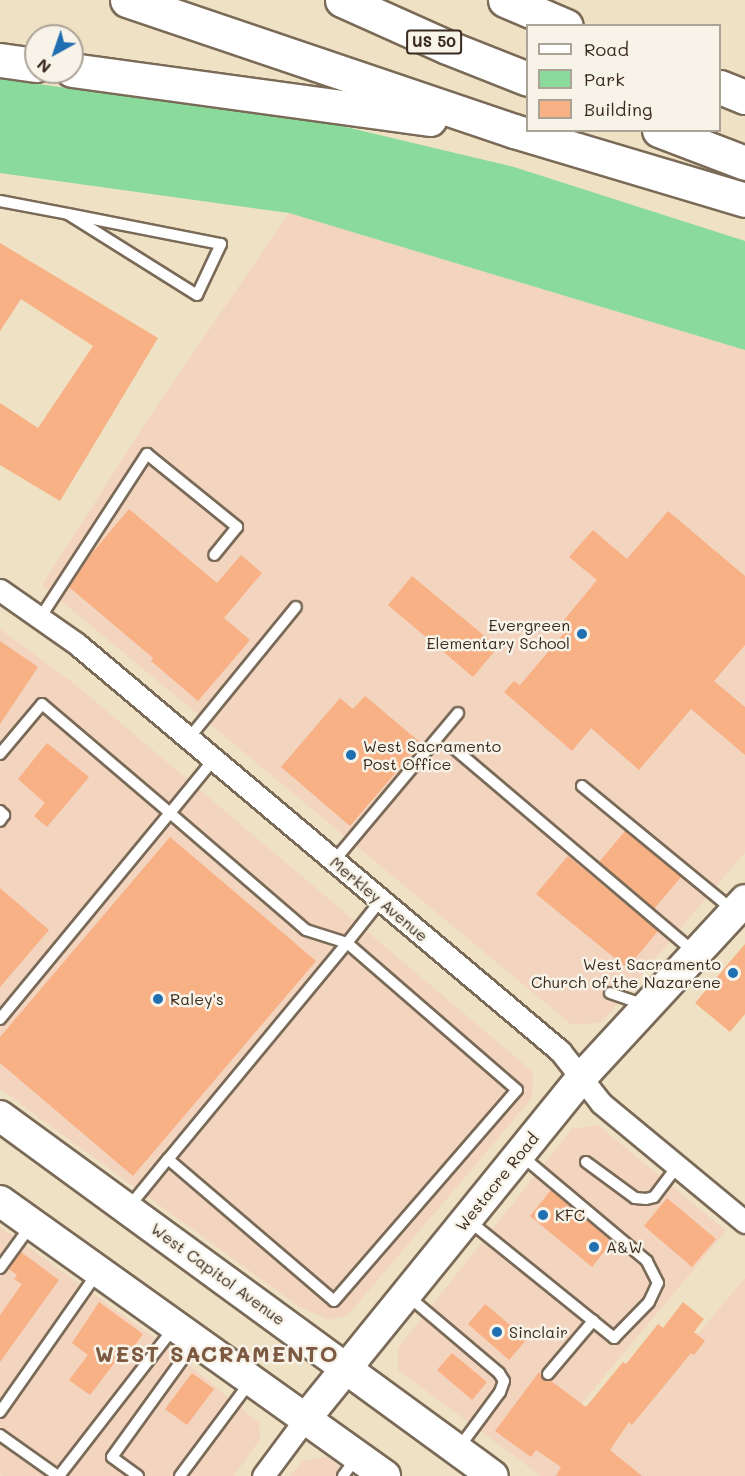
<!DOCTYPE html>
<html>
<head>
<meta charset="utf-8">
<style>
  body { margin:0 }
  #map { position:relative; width:745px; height:1476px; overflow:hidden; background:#efe1c3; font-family:Mali,sans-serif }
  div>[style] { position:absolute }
  .built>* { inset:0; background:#f3d4bf }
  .green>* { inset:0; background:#8adb9b }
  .building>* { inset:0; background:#f8b085 }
  .roads { filter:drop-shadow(2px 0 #7a6a58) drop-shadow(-2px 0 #7a6a58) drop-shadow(0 2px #7a6a58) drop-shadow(0 -2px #7a6a58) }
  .lane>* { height:10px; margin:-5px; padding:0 5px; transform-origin:5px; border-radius:5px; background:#fff }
  .street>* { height:21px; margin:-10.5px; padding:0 10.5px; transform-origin:10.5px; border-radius:10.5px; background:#fff }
  .secondary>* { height:30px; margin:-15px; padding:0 15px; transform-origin:15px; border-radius:15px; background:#fff }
  .highway>* { height:33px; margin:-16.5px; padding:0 16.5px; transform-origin:16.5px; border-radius:16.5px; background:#fff }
  .dots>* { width:16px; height:16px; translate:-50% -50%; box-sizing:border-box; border:3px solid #f7f3e8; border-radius:50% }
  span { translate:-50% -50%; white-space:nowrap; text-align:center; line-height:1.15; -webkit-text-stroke:5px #f7f3e8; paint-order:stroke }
  .shield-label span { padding:2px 4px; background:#f7f3e8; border:2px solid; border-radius:4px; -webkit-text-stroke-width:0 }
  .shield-label { font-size:15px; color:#3b2a1e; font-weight:700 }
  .poi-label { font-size:16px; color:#3b2a1e }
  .right { translate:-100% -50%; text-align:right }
  .left { translate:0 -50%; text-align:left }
  .street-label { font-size:16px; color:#3b2a1e }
  .district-label { font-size:22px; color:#7d5942; font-weight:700; letter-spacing:1.5px }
  .legend { position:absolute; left:526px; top:24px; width:195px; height:108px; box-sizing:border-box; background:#f7f3e8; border:2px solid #aca397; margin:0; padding:8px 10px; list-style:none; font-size:18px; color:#3b2a1e }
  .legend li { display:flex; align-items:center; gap:12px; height:30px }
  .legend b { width:30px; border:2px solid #aca397 }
  .north { position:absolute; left:24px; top:24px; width:60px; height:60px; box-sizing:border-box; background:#f7f3e8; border:2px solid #aca397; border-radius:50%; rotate:220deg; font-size:16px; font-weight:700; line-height:24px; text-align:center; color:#3b2a1e }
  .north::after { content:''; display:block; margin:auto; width:21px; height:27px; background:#1f6fb2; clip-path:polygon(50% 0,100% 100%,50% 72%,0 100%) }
</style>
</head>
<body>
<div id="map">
  <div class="built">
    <i style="clip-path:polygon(289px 213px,745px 350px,745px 852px,601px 1023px,571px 1024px,42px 585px,150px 416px)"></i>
    <i style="clip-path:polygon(0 629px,77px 686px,533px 1072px,532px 1098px,348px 1315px,330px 1320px,298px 1306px,0 1089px)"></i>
    <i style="clip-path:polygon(598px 1125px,726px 1231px,575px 1411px,609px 1439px,745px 1278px,745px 1476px,541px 1476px,398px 1370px,398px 1348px,572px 1129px)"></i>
    <i style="clip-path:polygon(0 1227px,170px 1349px,259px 1423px,260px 1439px,234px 1476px,4px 1476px,0 1473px)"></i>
    <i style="clip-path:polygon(327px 1457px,352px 1476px,290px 1476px,302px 1461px)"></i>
  </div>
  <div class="green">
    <i style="clip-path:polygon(0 79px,329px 123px,514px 167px,745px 241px,745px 350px,289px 213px,0 173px)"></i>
  </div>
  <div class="building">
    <i style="clip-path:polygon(0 243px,158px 338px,60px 501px,0 465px,0 403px,38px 428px,93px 346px,21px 299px,0 331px)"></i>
    <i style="clip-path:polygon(129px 509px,217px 583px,241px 555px,262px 573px,224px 618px,250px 640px,198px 701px,151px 661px,153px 658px,69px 587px,92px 553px)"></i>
    <i style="clip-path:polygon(668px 511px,745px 576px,745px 645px,714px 681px,745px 707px,745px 755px,691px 709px,639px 770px,591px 728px,572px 751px,504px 692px,514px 681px,520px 685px,565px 632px,559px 626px,597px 580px,569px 557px,593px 530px,627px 559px)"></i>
    <i style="clip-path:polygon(412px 576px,498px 647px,473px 677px,388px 605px)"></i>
    <i style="clip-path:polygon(0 641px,38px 667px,0 724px)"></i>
    <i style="clip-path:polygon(365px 696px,421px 743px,350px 826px,281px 767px,340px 698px,353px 709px)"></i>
    <i style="clip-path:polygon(47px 743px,89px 777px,47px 827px,34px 816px,45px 803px,18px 779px)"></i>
    <i style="clip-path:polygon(625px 831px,681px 877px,654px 909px,599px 862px)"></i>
    <i style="clip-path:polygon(170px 837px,316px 961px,133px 1176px,0 1063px,0 1037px)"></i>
    <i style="clip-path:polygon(568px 856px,658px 931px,627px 968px,536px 894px)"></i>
    <i style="clip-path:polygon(0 888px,49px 930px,0 987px)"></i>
    <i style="clip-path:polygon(745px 944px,745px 1014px,730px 1032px,695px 1003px)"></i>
    <i style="clip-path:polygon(551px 1190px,612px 1242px,592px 1267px,530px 1216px)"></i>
    <i style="clip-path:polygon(667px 1198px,716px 1239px,692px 1267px,644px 1226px)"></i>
    <i style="clip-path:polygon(21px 1252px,59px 1280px,0 1362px,0 1315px,22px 1284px,14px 1279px,17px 1275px,9px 1269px)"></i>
    <i style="clip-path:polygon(99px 1302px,143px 1334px,127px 1356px,122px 1353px,90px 1395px,69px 1380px,88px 1355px,72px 1343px)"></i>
    <i style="clip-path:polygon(683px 1302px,704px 1319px,694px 1332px,705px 1341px,694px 1355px,691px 1353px,632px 1425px,629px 1422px,610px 1450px,642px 1476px,556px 1476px,561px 1467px,536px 1450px,531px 1457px,495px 1431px,539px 1372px,544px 1380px,551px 1381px,586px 1407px,623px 1362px,626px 1364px,658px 1324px,663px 1328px)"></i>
    <i style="clip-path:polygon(485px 1304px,527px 1339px,509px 1360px,468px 1324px)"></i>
    <i style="clip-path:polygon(452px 1353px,487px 1382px,472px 1400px,437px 1370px)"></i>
    <i style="clip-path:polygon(192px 1373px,214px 1389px,187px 1425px,165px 1409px)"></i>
  </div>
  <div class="roads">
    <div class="lane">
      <i style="left:0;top:201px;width:69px;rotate:10.8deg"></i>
      <i style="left:68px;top:214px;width:156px;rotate:11.1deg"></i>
      <i style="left:221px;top:244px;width:56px;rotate:115.2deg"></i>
      <i style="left:197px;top:295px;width:152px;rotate:-147.9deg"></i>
      <i style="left:40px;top:618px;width:196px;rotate:-56.9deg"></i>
      <i style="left:147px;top:454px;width:116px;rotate:39deg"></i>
      <i style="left:237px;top:527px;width:36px;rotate:129deg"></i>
      <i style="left:189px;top:738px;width:169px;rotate:-50.8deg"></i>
      <i style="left:456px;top:750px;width:314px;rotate:40.3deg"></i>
      <i style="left:0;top:754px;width:65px;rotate:-50deg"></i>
      <i style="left:42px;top:704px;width:168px;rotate:40.4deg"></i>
      <i style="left:170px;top:813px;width:70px;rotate:-50.8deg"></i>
      <i style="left:582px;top:786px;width:197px;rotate:39.4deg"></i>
      <i style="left:0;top:811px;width:6px;rotate:45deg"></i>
      <i style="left:4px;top:815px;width:7px;rotate:124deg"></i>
      <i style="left:334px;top:861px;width:193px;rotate:-50deg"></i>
      <i style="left:610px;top:993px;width:36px;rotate:19deg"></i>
      <i style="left:0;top:1019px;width:267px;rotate:-50.5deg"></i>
      <i style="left:170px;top:813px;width:179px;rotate:40.7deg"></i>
      <i style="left:306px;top:930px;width:43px;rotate:17.6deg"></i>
      <i style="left:347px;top:943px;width:281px;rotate:129.6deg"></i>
      <i style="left:586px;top:1162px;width:61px;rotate:36.3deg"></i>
      <i style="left:635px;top:1198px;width:11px;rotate:5deg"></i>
      <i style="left:646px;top:1199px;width:8px;rotate:-14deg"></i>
      <i style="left:654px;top:1197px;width:38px;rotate:-53deg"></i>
      <i style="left:128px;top:1208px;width:63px;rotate:-50.8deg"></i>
      <i style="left:168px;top:1159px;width:218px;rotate:40.5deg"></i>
      <i style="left:334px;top:1301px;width:279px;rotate:-49.1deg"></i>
      <i style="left:517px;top:1090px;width:225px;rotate:-139.1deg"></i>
      <i style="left:347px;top:943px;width:55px;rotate:-51.7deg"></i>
      <i style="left:468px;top:1220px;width:188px;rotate:38.9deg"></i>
      <i style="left:614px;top:1338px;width:50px;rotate:-45.8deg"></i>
      <i style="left:649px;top:1302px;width:21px;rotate:-65deg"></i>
      <i style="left:658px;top:1283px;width:25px;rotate:-117deg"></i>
      <i style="left:647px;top:1261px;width:163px;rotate:-140deg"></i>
      <i style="left:0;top:1268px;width:54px;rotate:-54deg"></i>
      <i style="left:408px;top:1296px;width:119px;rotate:40.2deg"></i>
      <i style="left:499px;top:1373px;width:9px;rotate:58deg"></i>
      <i style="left:504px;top:1381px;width:12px;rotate:110deg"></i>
      <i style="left:500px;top:1392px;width:71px;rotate:126.4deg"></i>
      <i style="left:548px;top:1374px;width:70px;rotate:-49.7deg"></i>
      <i style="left:0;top:1412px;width:171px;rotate:-55deg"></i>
      <i style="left:0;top:1435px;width:71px;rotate:35.3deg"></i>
      <i style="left:59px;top:1476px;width:187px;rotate:-52.2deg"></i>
      <i style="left:138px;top:1476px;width:32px;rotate:-144deg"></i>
      <i style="left:112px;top:1457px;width:142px;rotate:-54.2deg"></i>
      <i style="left:180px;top:1476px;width:117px;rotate:-53.3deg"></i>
      <i style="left:343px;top:1476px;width:24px;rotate:-54deg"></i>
    </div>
    <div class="street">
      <i style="left:0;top:590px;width:94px;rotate:35deg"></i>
      <i style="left:77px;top:644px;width:632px;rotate:40.12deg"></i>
      <i style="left:560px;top:1051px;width:66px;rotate:51.7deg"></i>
      <i style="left:601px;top:1103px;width:187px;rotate:39.6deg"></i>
      <i style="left:263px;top:1476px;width:72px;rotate:-53.4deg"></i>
    </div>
    <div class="secondary">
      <i style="left:0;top:1116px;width:610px;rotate:36.14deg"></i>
      <i style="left:0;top:1201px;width:473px;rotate:35.5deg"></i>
      <i style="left:306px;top:1418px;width:437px;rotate:-51deg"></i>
      <i style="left:581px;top:1078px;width:242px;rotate:-47.3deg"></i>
    </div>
    <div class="highway">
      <i style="left:127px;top:0;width:409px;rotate:18.7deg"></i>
      <i style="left:514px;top:131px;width:241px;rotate:16.6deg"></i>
      <i style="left:342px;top:0;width:115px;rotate:24.1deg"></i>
      <i style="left:447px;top:47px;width:87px;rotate:21.6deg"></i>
      <i style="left:505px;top:0;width:66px;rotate:23.1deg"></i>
      <i style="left:0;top:60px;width:36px;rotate:8deg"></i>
      <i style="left:72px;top:70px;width:361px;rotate:7.8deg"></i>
      <i style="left:720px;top:87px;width:27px;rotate:22deg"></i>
      <i style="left:659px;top:130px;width:92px;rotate:21deg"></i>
    </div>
  </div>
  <div class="dots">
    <i style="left:582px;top:634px;background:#1f6fb2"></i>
    <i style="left:351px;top:755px;background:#1f6fb2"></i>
    <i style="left:733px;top:973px;background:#1f6fb2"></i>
    <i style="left:158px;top:999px;background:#1f6fb2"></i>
    <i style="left:543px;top:1215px;background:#1f6fb2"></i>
    <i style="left:594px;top:1247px;background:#1f6fb2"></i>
    <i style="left:497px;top:1332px;background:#1f6fb2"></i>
  </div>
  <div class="shield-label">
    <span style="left:434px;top:42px">US 50</span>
  </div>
  <div class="poi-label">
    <span class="right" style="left:570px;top:634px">Evergreen<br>Elementary School</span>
    <span class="left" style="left:363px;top:755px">West Sacramento<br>Post Office</span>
    <span class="right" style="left:721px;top:973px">West Sacramento<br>Church of the Nazarene</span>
    <span class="left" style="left:170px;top:999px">Raley's</span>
    <span class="left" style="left:555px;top:1215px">KFC</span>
    <span class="left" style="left:606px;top:1247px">A&amp;W</span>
    <span class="left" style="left:509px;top:1332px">Sinclair</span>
  </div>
  <div class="street-label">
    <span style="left:379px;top:899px;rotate:40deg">Merkley Avenue</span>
    <span style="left:497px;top:1182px;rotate:-51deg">Westacre Road</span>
    <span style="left:218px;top:1274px;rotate:36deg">West Capitol Avenue</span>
  </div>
  <div class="district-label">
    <span style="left:217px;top:1354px">WEST SACRAMENTO</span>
  </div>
  <ul class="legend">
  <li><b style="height:8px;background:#fff"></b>Road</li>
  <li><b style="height:16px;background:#8adb9b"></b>Park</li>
  <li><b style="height:16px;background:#f8b085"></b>Building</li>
  </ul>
  <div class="north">N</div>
</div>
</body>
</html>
